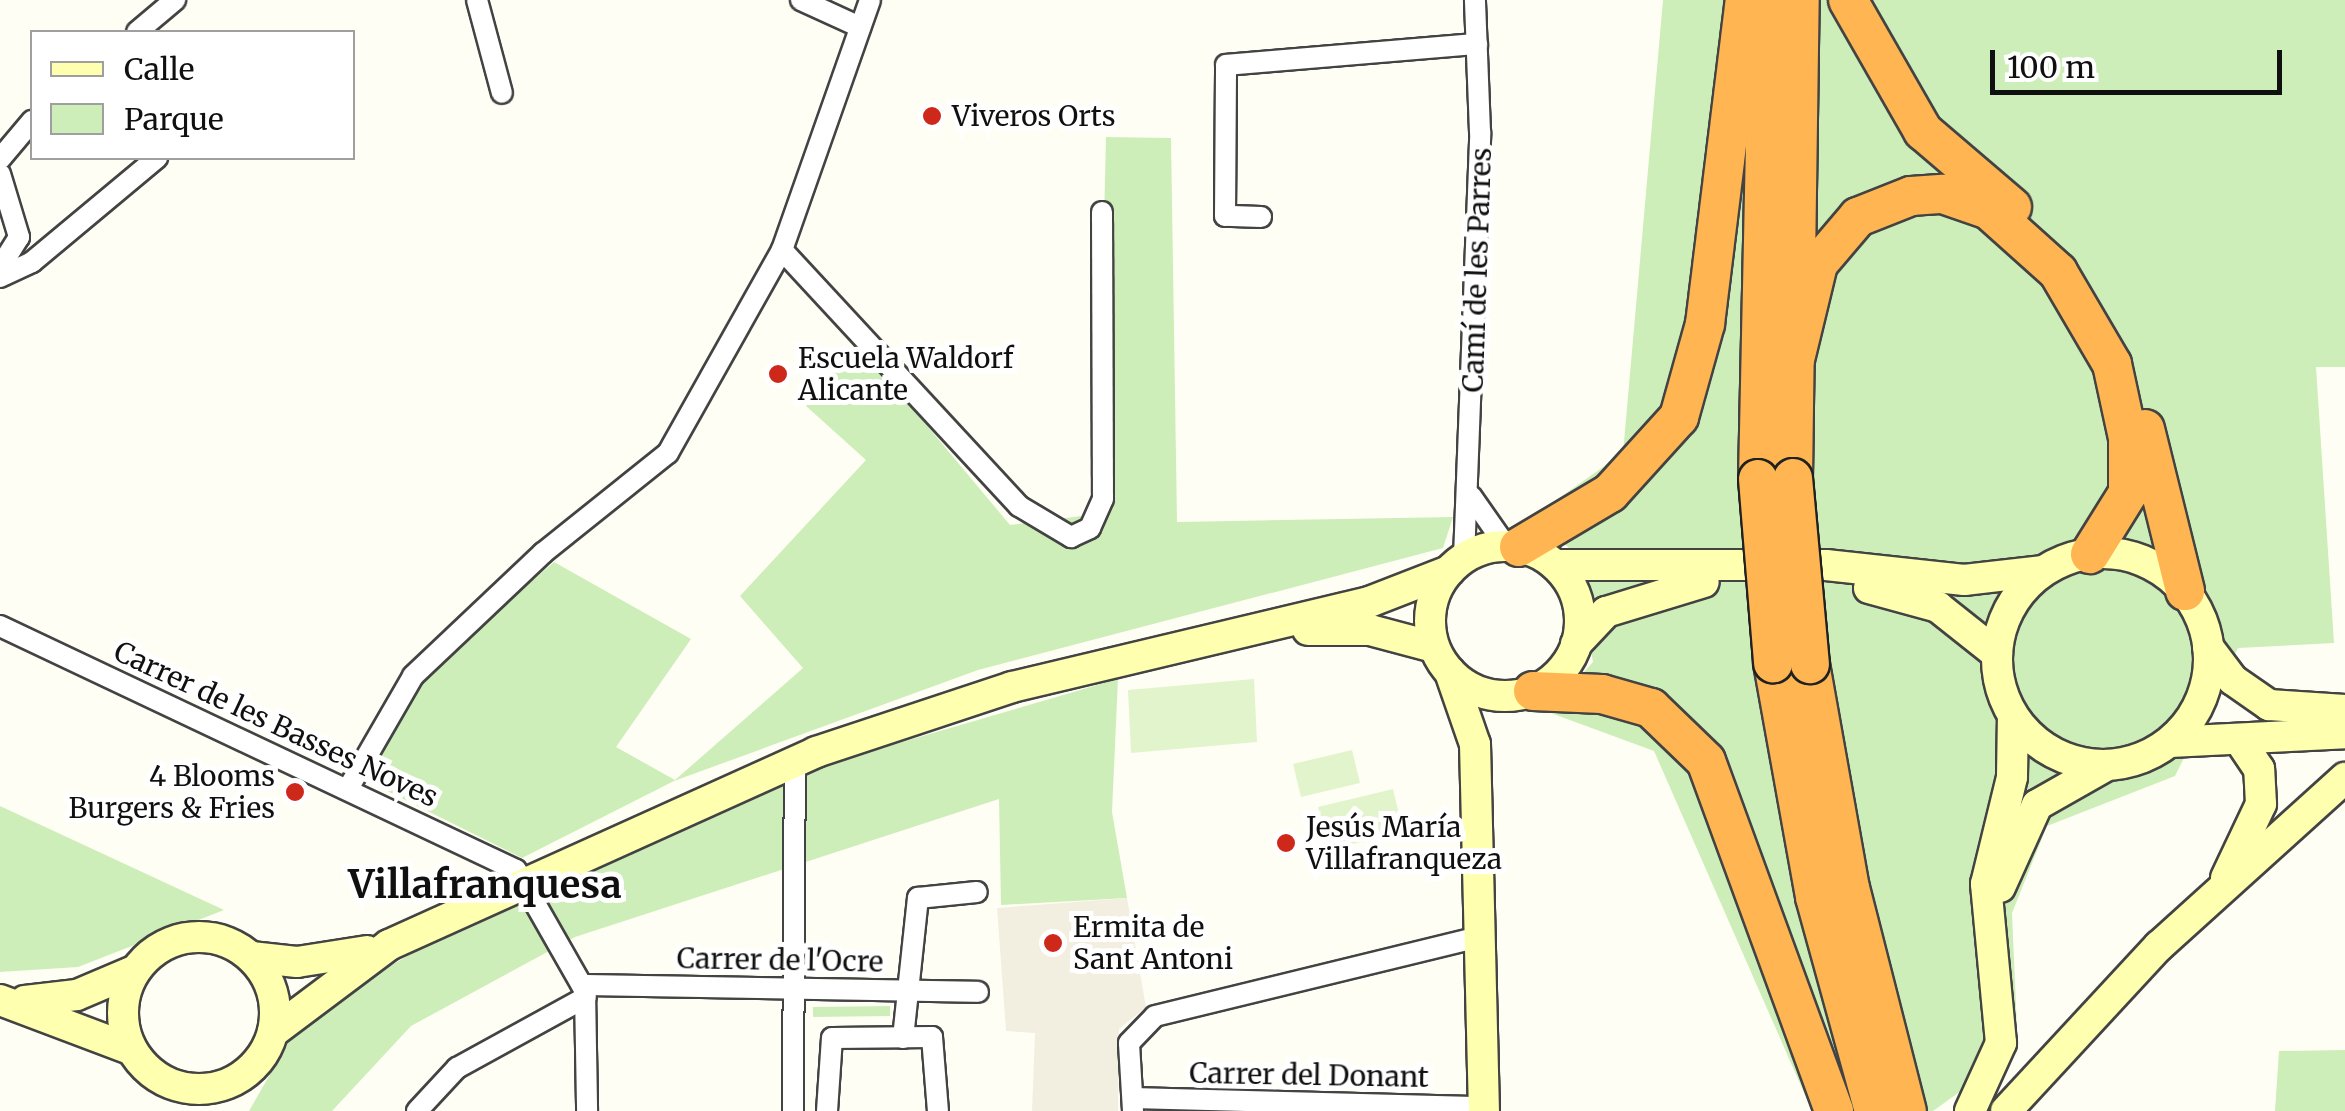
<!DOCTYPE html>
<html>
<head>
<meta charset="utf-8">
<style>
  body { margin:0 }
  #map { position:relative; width:2345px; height:1111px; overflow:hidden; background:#fffef4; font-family:Merriweather,serif }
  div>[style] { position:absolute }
  .green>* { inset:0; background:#ceeeb9 }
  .pitch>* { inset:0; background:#e1f4cb }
  .plaza>* { inset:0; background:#f2efe0 }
  .roads { filter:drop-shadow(2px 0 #434343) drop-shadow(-2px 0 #434343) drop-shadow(0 2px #434343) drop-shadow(0 -2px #434343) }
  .street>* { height:20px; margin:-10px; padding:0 10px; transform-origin:10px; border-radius:10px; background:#fff }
  .secondary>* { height:30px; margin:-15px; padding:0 15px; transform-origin:15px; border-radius:15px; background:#feffaf }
  .secondary>.ring { margin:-15px; padding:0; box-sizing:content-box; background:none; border:30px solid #feffaf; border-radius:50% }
  .highway>* { height:38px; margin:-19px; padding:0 19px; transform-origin:19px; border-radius:19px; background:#ffb652 }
  .bridges { filter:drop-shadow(2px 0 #212121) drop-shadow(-2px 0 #212121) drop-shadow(0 2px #212121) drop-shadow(0 -2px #212121) }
  .highway-bridge>* { height:38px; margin:-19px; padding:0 19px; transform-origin:19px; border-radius:19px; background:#ffb652 }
  .dots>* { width:28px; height:28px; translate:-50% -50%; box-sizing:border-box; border:5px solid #fff; border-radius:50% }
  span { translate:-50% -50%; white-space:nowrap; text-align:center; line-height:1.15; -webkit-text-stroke:10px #fff; paint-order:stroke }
  .poi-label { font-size:28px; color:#101010 }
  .left { translate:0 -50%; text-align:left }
  .right { translate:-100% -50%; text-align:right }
  .street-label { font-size:28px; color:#101010 }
  .district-label { font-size:38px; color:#101010; font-weight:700 }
  .legend { position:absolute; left:30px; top:30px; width:325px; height:130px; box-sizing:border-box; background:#fff; border:2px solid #9f9f9f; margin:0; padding:12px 18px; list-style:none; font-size:30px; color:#101010 }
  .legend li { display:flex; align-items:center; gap:20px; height:50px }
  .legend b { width:50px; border:2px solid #9f9f9f }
  .scale { position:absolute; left:1990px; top:50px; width:292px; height:45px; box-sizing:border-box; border:5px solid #101010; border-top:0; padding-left:12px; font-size:30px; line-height:35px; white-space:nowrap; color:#101010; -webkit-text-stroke:8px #fff; paint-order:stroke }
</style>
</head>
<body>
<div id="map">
  <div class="green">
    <i style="clip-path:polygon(1663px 0,2345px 0,2345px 367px,2316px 367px,2334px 643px,2238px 648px,2175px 776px,2047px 826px,2012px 913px,2018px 1050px,1933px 1111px,1812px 1111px,1654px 751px,1548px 712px,1593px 662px,1572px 551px,1535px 515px,1623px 453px)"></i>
    <i style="clip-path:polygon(1106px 137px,1171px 138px,1177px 522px,1453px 517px,1443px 548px,978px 670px,674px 781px,522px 858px,359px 777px,416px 682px,554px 562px,691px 639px,616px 747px,675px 780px,803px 668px,740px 596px,866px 460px,806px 406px,857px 342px,1010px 525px,1097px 514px)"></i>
    <i style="clip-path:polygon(1118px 679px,1112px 812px,1127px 898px,1001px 905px,999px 799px,575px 937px,411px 1026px,332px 1111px,249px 1111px,289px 1041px,376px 974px,481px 914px,837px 761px)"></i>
    <i style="clip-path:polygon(0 806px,224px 910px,78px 967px,0 972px)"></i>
    <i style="clip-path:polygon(890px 1006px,890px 1016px,813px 1017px,813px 1007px)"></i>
    <i style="clip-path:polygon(2345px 1050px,2345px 1111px,2275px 1111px,2279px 1051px)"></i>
  </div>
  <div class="pitch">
    <i style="clip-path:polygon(1254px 679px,1257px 742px,1131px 753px,1128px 690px)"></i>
    <i style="clip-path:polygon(1352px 750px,1360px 783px,1301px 797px,1293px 764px)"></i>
    <i style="clip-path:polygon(1393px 789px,1403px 831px,1329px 850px,1318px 807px)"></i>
  </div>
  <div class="plaza">
    <i style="clip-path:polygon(1127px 898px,1146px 1007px,1119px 1029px,1118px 1111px,1032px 1111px,1035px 1033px,1006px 1031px,997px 908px)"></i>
  </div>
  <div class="roads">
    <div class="street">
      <i style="left:477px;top:0;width:96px;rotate:75deg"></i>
      <i style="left:801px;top:0;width:65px;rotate:24.6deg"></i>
      <i style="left:137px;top:32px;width:50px;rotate:-40.1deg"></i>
      <i style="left:0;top:159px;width:50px;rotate:-49.9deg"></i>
      <i style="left:0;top:174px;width:66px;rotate:73.2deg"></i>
      <i style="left:19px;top:237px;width:36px;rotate:122deg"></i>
      <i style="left:1261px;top:217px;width:36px;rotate:-178deg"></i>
      <i style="left:1225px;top:216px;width:151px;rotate:-89.6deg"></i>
      <i style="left:1226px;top:65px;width:252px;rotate:-4.8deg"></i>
      <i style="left:782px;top:250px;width:349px;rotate:47.2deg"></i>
      <i style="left:1019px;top:506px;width:61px;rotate:30.8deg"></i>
      <i style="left:1071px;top:537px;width:21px;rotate:-25deg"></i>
      <i style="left:1090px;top:528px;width:32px;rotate:-66deg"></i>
      <i style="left:1103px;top:499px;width:287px;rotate:-90.2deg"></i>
      <i style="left:0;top:277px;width:35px;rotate:-25deg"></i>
      <i style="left:32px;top:262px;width:163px;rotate:-39.8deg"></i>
      <i style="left:1471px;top:496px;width:61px;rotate:55deg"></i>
      <i style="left:1464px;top:558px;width:426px;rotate:-87.8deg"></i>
      <i style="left:1480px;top:132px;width:132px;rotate:-92.2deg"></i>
      <i style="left:0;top:626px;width:571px;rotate:25.31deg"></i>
      <i style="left:516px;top:870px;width:139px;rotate:60.3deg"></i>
      <i style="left:585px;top:991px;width:120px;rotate:89deg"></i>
      <i style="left:349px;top:787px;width:128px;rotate:-60deg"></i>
      <i style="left:413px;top:676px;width:179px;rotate:-43.4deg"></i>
      <i style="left:543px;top:553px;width:160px;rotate:-38.7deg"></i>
      <i style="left:668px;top:453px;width:233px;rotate:-60.7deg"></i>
      <i style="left:782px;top:250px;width:265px;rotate:-70.6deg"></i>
      <i style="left:582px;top:985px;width:396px;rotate:1deg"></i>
      <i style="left:903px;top:1038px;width:141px;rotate:-83.9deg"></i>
      <i style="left:918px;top:898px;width:59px;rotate:-5.8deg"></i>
      <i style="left:1133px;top:1098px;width:350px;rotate:1.5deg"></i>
      <i style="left:417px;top:1111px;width:59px;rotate:-47.1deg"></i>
      <i style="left:457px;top:1068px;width:147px;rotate:-28.8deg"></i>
      <i style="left:793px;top:1111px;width:351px;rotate:-89.7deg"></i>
      <i style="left:827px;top:1111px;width:73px;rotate:-86.1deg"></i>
      <i style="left:832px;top:1038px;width:100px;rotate:-0.6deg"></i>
      <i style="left:932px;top:1037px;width:74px;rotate:85.4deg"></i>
      <i style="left:1133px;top:1111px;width:68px;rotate:-93.4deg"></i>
      <i style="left:1129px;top:1043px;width:37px;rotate:-46deg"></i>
      <i style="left:1155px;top:1016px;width:333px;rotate:-13.7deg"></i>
    </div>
    <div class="secondary">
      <i class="ring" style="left:1430px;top:546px;width:120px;height:120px"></i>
      <i class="ring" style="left:1997px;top:553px;width:182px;height:182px"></i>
      <i style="left:1556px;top:565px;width:270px"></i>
      <i style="left:1826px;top:565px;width:139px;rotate:6.2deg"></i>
      <i style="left:1964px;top:580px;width:80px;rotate:-6.5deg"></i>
      <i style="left:1869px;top:588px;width:72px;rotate:15.4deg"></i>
      <i style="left:1938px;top:607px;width:75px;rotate:38.5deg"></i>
      <i style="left:1308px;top:630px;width:62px"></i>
      <i style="left:1370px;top:630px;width:66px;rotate:14.9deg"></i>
      <i style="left:1576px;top:644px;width:44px;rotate:-46.8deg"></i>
      <i style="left:1606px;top:612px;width:102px;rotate:-17deg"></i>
      <i style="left:2208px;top:647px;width:41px;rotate:52.9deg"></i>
      <i style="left:2233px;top:680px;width:44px;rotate:34.8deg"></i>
      <i style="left:2269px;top:705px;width:76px;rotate:3.8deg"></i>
      <i style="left:1450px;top:672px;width:76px;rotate:70.9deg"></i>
      <i style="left:1475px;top:744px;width:367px;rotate:88.6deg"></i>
      <i style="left:2170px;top:742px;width:175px;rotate:-2.9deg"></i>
      <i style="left:2226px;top:878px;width:82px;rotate:-64.7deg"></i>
      <i style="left:2261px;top:804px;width:35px;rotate:-93deg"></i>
      <i style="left:2259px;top:769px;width:34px;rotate:-124deg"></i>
      <i style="left:2000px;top:887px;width:90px;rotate:-65.7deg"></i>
      <i style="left:2037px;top:805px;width:77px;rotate:-29.6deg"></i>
      <i class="ring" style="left:123px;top:937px;width:122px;height:122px"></i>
      <i style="left:251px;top:957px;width:46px;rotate:6.2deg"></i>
      <i style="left:297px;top:962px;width:71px;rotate:-8.9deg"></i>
      <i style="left:0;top:1000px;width:141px;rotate:20.7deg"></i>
      <i style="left:25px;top:1001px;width:52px;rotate:-6.6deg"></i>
      <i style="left:77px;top:995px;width:64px;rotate:-23deg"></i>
      <i style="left:273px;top:1032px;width:145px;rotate:-36.9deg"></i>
      <i style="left:389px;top:945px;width:469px;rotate:-24.3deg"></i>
      <i style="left:816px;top:752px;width:206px;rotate:-18.3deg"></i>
      <i style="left:1012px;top:687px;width:367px;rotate:-13.4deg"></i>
      <i style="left:1369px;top:602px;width:86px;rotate:-21.2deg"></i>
      <i style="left:1970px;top:1111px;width:75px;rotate:-65.5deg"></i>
      <i style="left:2001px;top:1043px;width:160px;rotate:-95.4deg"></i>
      <i style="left:1986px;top:884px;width:110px;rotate:-76.3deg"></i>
      <i style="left:2012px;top:777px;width:61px;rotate:-89.1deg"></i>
      <i style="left:2006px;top:1111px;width:225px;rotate:-47.2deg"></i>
      <i style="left:2159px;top:946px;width:251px;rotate:-42.1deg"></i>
    </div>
    <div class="highway">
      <i style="left:1848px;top:0;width:151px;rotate:60.2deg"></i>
      <i style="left:1923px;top:131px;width:117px;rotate:40.5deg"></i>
      <i style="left:1791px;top:376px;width:115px;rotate:-76.4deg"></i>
      <i style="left:1818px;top:264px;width:62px;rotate:-49.6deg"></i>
      <i style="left:1858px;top:217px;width:57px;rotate:-21.6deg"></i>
      <i style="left:1911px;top:196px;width:32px;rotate:-4deg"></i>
      <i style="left:1943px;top:194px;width:49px;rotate:19.2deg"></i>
      <i style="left:1989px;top:210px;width:93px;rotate:41.9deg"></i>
      <i style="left:2058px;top:272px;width:107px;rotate:59.6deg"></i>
      <i style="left:2112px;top:364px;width:76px;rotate:77.8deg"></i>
      <i style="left:2128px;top:438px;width:55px;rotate:90deg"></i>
      <i style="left:2128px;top:493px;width:72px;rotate:121.9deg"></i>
      <i style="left:2145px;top:429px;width:167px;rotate:76.1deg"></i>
      <i style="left:1793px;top:478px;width:478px;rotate:-89.2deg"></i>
      <i style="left:1758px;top:479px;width:479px;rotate:-88.8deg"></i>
      <i style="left:1519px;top:547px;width:106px;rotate:-30.7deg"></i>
      <i style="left:1610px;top:493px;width:103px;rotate:-47.8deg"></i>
      <i style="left:1679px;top:417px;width:97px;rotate:-74.4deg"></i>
      <i style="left:1705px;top:324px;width:326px;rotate:-83deg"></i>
      <i style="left:1773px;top:663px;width:238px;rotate:79.8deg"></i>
      <i style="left:1815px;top:897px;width:222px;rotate:74.6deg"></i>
      <i style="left:1810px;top:664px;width:228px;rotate:79.9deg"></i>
      <i style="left:1850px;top:888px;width:230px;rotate:75.7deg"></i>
      <i style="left:1533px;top:691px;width:69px;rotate:2.5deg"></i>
      <i style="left:1602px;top:694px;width:51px;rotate:15.9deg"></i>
      <i style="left:1651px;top:708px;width:76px;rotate:43.9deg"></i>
      <i style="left:1706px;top:761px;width:373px;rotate:69.9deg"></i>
    </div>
  </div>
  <div class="bridges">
    <div class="highway-bridge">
      <i style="left:1793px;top:478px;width:187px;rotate:84.8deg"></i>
      <i style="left:1758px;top:479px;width:185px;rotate:85.3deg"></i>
    </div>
  </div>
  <div class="dots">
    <i style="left:932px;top:116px;background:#ce281b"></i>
    <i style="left:778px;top:374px;background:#ce281b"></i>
    <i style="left:295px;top:792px;background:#ce281b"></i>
    <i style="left:1286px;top:843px;background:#ce281b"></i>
    <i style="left:1053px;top:943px;background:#ce281b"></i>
  </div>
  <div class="poi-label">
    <span class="left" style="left:952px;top:116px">Viveros Orts</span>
    <span class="left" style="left:798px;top:374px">Escuela Waldorf<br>Alicante</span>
    <span class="right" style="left:275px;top:792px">4 Blooms<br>Burgers &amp; Fries</span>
    <span class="left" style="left:1306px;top:843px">Jesús María<br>Villafranqueza</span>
    <span class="left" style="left:1073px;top:943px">Ermita de<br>Sant Antoni</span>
  </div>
  <div class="street-label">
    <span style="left:1477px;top:270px;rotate:-88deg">Camí de les Parres</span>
    <span style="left:276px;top:724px;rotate:25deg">Carrer de les Basses Noves</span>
    <span style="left:780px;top:960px;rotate:1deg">Carrer de l'Ocre</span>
    <span style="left:1309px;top:1075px;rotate:1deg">Carrer del Donant</span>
  </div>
  <div class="district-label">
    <span style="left:485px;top:885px">Villafranquesa</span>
  </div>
  <ul class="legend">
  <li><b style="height:12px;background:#feffaf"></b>Calle</li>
  <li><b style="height:28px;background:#ceeeb9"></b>Parque</li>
  </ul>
  <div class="scale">100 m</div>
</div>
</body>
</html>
